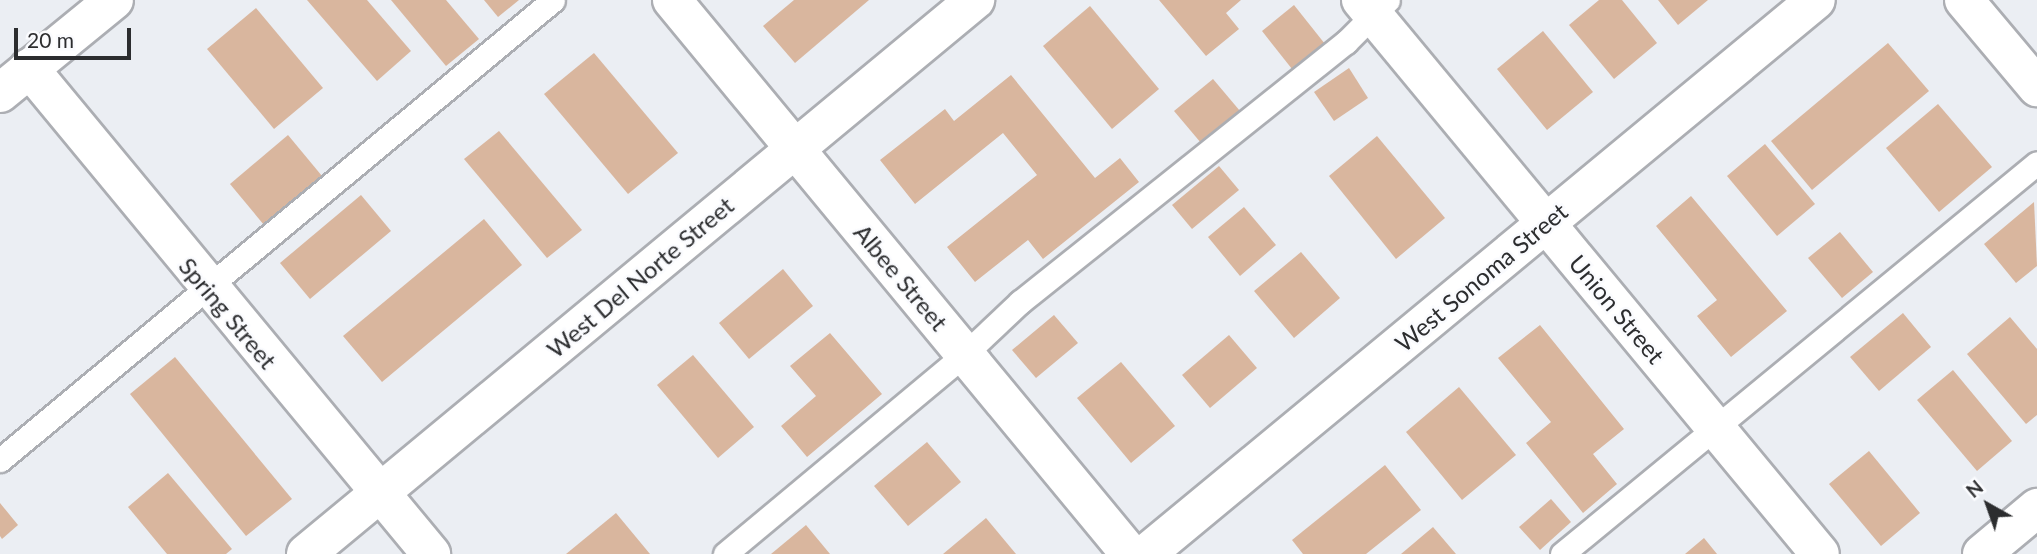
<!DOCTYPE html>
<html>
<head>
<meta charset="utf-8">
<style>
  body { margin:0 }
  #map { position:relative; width:2037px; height:554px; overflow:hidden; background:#ebeef3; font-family:Lato,sans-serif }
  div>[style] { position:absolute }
  .building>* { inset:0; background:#d9b69e }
  .roads { filter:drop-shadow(2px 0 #acaeb3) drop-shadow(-2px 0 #acaeb3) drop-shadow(0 2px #acaeb3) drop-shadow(0 -2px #acaeb3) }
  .service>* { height:23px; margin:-11.5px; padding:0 11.5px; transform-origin:11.5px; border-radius:11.5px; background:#fff }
  .minor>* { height:38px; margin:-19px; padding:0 19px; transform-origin:19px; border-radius:19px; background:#fff }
  .tertiary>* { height:38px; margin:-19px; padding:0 19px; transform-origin:19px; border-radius:19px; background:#fff }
  .secondary>* { height:38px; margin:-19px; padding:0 19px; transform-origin:19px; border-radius:19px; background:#fff }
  span { translate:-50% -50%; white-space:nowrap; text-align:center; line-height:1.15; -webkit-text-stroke:5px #fafbfe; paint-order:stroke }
  .street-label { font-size:24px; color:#2c2d2f }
  .north { position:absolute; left:1953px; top:470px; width:70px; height:70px; -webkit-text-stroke:5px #fafbfe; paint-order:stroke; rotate:320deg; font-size:19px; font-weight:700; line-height:28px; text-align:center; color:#2c2d2f }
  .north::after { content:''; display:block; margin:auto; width:24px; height:32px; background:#2c2d2f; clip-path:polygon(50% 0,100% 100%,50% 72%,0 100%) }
  .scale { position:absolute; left:14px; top:28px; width:117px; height:32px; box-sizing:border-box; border:4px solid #2c2d2f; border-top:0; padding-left:9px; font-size:21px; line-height:24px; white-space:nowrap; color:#2c2d2f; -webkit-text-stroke:5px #fafbfe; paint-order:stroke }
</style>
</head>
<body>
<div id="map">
  <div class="building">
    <i style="clip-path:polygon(307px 0,367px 0,411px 51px,377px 81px)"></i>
    <i style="clip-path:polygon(391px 0,446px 0,479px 39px,446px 66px)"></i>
    <i style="clip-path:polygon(484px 0,519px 0,498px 17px)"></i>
    <i style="clip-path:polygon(794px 0,869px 0,795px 63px,763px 26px)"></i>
    <i style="clip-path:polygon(1159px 0,1241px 0,1226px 13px,1239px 29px,1206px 56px)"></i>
    <i style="clip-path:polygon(1599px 0,1622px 0,1657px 43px,1614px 79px,1569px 25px)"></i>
    <i style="clip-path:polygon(1658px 0,1708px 0,1678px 25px)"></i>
    <i style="clip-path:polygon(1294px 5px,1325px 44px,1292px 69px,1262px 31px)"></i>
    <i style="clip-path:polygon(1090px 6px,1159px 89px,1112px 129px,1043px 46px)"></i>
    <i style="clip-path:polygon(256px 8px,323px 88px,274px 129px,207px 49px)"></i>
    <i style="clip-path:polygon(1543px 31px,1593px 92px,1547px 130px,1497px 69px)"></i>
    <i style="clip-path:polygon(1888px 43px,1929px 91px,1812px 190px,1771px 141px)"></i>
    <i style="clip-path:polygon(594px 53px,678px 153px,628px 194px,544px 94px)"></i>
    <i style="clip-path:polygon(1349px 68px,1368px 98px,1334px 121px,1314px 92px)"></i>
    <i style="clip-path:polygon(1011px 75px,1095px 178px,1120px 158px,1139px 182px,1043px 259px,1028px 240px,975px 282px,947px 247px,1037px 175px,1003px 133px,915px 204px,880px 160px,945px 109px,954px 121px)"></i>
    <i style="clip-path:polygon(1213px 79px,1240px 111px,1201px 143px,1174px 111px)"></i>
    <i style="clip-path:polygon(1938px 104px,1992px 167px,1939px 212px,1886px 148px)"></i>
    <i style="clip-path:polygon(499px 131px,582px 230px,547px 258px,464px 159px)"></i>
    <i style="clip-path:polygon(288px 135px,322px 176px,264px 225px,230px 184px)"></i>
    <i style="clip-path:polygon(1377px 136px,1445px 218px,1396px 259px,1329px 176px)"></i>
    <i style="clip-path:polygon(1765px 144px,1815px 204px,1777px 236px,1727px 176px)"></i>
    <i style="clip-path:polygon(1219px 166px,1239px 190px,1192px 229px,1172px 205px)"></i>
    <i style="clip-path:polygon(361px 195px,391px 231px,310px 299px,280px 263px)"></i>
    <i style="clip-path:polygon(1691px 196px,1787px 311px,1731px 357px,1697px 316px,1717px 300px,1656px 226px)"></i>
    <i style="clip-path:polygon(2034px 202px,2037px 266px,2016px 283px,1984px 244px)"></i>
    <i style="clip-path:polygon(1244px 207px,1276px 245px,1240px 276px,1208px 237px)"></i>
    <i style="clip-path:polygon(484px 219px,522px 265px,382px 382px,343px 336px)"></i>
    <i style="clip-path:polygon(1840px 232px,1873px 272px,1842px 298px,1808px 258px)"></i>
    <i style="clip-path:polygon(1301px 252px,1340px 298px,1294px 338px,1254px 291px)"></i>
    <i style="clip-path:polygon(783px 269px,813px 306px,749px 359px,719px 323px)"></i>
    <i style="clip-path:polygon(1903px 313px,1931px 347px,1879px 391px,1850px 357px)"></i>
    <i style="clip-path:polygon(1054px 315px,1078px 343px,1036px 378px,1012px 350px)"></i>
    <i style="clip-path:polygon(2010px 317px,2037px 349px,2037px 415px,2026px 424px,1967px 354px)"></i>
    <i style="clip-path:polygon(1540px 325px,1624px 429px,1593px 454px,1617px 484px,1583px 513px,1526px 443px,1551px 422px,1498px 358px)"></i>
    <i style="clip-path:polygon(830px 333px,882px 394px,807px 457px,781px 426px,816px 396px,790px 366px)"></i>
    <i style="clip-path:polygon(1229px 335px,1257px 368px,1210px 408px,1182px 375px)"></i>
    <i style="clip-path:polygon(693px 355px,754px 427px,718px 458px,657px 385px)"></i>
    <i style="clip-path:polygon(175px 357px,292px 499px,246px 536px,130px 394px)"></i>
    <i style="clip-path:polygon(1121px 362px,1175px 426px,1131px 463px,1077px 398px)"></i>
    <i style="clip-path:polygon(1953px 370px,2012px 441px,1977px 471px,1917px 400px)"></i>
    <i style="clip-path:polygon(1459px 387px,1516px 455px,1462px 500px,1406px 432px)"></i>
    <i style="clip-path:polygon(927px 442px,961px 482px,908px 526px,874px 486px)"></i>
    <i style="clip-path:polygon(1869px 451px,1920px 513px,1881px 546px,1829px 484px)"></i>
    <i style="clip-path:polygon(1385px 465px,1421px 510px,1366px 554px,1303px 554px,1292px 540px)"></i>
    <i style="clip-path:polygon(168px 473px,232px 549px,226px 554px,167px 554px,128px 507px)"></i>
    <i style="clip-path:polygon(1551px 499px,1571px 522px,1540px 550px,1519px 527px)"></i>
    <i style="clip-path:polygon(0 503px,18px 525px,2px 539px,0 536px)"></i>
    <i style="clip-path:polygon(616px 513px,650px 554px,566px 554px)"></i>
    <i style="clip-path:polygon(986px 518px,1016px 554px,943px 554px)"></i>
    <i style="clip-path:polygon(806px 525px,830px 554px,771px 554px)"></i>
    <i style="clip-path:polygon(1433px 527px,1456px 554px,1401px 554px)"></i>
    <i style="clip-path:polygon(1704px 538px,1717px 554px,1685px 554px)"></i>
  </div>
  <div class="roads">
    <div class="service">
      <i style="left:0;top:460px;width:719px;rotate:-39.75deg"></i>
      <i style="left:725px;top:554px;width:312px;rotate:-39.8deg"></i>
      <i style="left:965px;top:354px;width:76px;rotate:-43.4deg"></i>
      <i style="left:1020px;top:302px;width:417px;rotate:-38.6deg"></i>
      <i style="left:1346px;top:42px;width:59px;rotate:-45deg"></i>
      <i style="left:1562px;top:554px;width:615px;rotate:-39.46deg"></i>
    </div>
    <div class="minor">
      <i style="left:672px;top:0;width:719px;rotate:50.42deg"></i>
      <i style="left:1361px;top:0;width:719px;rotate:50.36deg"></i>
      <i style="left:1964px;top:0;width:114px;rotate:50deg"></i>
      <i style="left:306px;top:554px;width:869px;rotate:-39.63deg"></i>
      <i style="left:1146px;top:554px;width:869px;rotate:-39.59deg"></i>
      <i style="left:1982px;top:554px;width:72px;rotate:-39.9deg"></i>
    </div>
    <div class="tertiary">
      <i style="left:29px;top:68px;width:631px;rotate:50.4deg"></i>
    </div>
    <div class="secondary">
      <i style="left:0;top:93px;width:147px;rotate:-39.2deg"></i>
    </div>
  </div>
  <div class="street-label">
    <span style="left:640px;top:277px;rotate:-40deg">West Del Norte Street</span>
    <span style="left:901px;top:277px;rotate:50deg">Albee Street</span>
    <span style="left:1481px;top:277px;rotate:-40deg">West Sonoma Street</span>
    <span style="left:1617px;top:309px;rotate:50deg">Union Street</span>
    <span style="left:228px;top:313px;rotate:50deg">Spring Street</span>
  </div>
  <div class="north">N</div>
  <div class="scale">20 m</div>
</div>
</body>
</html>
